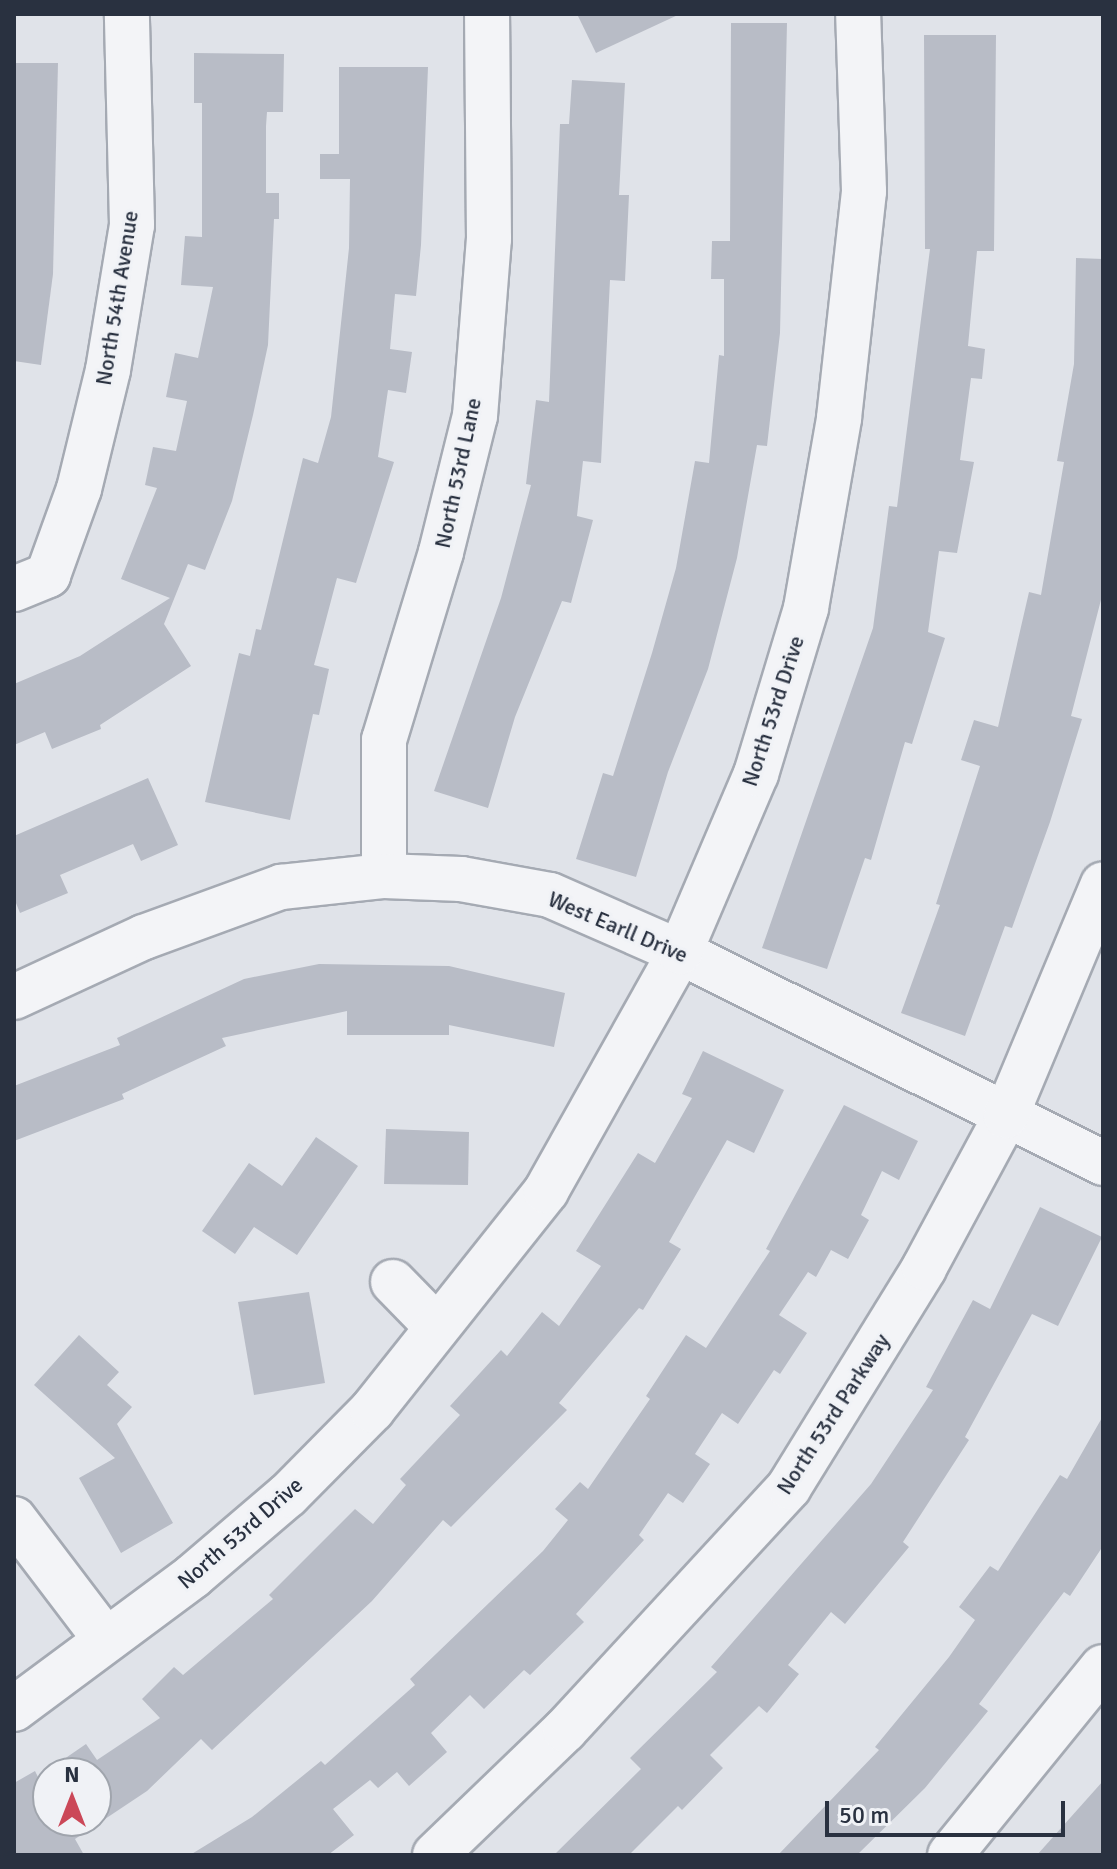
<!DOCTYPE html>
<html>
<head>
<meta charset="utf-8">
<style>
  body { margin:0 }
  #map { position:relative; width:1117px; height:1869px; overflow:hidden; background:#e0e3e9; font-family:Signika,sans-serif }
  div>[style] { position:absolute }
  .building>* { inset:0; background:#b8bcc6 }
  .roads { filter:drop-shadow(2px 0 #a5aab3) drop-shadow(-2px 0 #a5aab3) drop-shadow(0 2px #a5aab3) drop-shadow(0 -2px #a5aab3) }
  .minor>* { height:44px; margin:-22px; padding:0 22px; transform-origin:22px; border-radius:22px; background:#f3f4f7 }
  span { translate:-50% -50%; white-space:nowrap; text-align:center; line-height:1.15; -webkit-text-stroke:6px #f0f2f6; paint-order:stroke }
  .street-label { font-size:22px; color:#293140 }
  .frame { position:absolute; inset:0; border:16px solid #293140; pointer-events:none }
  .north { position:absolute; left:32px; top:1757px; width:80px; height:80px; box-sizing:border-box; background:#f0f2f6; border:2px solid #a0a5ad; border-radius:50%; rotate:0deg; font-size:22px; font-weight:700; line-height:32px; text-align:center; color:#293140 }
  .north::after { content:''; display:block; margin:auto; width:28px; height:36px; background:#cb4858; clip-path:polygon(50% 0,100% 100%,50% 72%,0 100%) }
  .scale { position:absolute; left:825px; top:1801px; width:240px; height:36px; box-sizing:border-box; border:4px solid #293140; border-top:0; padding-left:10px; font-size:24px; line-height:28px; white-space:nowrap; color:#293140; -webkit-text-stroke:6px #f0f2f6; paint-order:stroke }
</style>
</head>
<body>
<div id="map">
  <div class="building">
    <i style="clip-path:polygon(577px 14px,680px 14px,596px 53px)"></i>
    <i style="clip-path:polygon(731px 23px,787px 23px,780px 333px,767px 446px,757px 445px,737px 558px,708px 669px,668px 772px,636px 877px,576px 859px,603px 773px,613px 776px,652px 653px,676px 568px,695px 461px,709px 463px,719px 355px,724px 356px,724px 279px,711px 279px,712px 241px,730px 241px)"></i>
    <i style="clip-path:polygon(924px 35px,996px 35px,994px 251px,977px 251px,968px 346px,985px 349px,982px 379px,971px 378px,960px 460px,974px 462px,957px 553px,939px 551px,928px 632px,945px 638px,912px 744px,905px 742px,871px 860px,865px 858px,827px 969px,762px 948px,873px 628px,889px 506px,897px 507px,930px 249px,925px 249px)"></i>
    <i style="clip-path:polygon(194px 53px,284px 54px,283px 112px,267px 112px,266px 126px,266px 193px,279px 193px,279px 219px,274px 219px,268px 345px,253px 415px,232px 501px,205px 570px,188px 564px,164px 624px,191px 666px,100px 725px,101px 729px,52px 749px,45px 732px,14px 745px,14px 684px,80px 656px,170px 598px,121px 579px,157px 488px,145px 485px,153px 447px,176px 451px,187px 401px,166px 397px,175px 353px,198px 358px,213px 287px,181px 285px,185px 236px,202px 237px,202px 103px,194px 103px)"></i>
    <i style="clip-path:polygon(14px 63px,58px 63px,53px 274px,41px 365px,14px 361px)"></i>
    <i style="clip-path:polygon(339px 67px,428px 67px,421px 245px,416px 296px,395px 294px,390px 349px,412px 352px,406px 393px,388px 390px,378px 457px,394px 462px,356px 583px,337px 578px,314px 665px,329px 669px,319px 715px,313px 714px,290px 820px,205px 802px,239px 653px,250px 656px,256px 629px,261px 630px,303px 458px,318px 463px,331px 417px,349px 248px,350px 179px,320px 179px,320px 154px,339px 154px)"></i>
    <i style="clip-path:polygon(572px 80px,625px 83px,619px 195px,629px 195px,625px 281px,610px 280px,601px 463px,583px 461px,577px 516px,593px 520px,571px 603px,562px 601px,515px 717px,488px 808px,434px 791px,501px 598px,531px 485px,526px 484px,536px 400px,549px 402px,560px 124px,569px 124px)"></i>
    <i style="clip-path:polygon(1076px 258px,1103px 259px,1103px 592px,1071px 716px,1082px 719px,1050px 822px,1012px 928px,1005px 926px,965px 1036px,901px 1013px,940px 905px,936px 904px,980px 766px,961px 760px,974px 720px,998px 727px,1029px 592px,1041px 595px,1064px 462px,1057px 461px,1074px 364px)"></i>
    <i style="clip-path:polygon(148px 778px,178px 845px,141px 861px,133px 844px,60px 875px,68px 893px,20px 913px,14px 898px,14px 836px)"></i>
    <i style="clip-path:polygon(319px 964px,449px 966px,565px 993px,554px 1047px,449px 1025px,449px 1035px,347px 1035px,347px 1011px,222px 1038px,226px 1046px,122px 1094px,124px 1099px,14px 1141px,14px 1086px,120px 1045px,117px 1038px,244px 979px)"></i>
    <i style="clip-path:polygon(evenodd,703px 1051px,784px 1090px,754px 1153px,727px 1140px,669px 1242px,681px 1249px,643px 1310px,639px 1308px,559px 1403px,567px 1410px,451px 1527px,443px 1520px,372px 1601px,212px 1750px,201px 1739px,147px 1791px,75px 1839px,84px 1855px,14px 1855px,14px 1783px,35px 1771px,38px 1777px,86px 1744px,97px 1760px,160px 1718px,142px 1699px,174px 1667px,183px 1675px,273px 1599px,269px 1595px,355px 1509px,373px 1524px,406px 1485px,400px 1479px,460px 1415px,450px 1406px,501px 1350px,507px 1356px,542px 1312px,559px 1326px,601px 1266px,576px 1251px,638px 1153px,655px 1163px,692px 1098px,682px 1094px,703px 1051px,48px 1773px,96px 1773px,96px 1821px,48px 1821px,48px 1773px)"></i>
    <i style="clip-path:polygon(844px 1105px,918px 1141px,899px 1180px,882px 1171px,861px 1215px,869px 1220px,848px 1259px,831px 1250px,816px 1277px,808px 1272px,779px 1315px,807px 1333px,780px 1374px,774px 1370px,738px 1424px,722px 1413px,695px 1454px,710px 1464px,683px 1503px,668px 1493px,639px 1535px,644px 1540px,576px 1614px,584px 1622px,530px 1675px,524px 1670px,484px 1709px,470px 1695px,431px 1733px,447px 1752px,409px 1786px,397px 1772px,378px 1788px,370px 1780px,333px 1809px,354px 1835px,328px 1855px,190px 1855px,252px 1817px,321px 1761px,325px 1765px,415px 1685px,410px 1679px,543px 1551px,568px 1520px,555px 1509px,580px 1482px,588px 1489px,650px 1399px,646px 1396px,686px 1335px,706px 1348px,770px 1251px,766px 1249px)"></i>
    <i style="clip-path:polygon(386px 1129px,469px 1132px,468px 1185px,384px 1184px)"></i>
    <i style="clip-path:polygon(316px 1137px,358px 1166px,297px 1255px,254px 1227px,235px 1254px,202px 1231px,249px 1163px,282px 1186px)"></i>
    <i style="clip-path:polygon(1040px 1207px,1102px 1237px,1058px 1326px,1032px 1314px,965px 1437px,969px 1440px,903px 1542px,909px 1547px,845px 1624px,831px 1612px,788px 1665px,799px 1674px,767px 1713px,759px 1706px,710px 1755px,723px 1768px,682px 1810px,678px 1806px,629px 1855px,554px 1855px,641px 1769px,630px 1758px,717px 1672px,711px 1667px,871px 1484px,933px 1390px,926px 1387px,973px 1300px,990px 1309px)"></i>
    <i style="clip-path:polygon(309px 1292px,325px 1383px,254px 1395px,238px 1302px)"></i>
    <i style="clip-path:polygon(79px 1335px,119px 1372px,107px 1385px,132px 1407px,117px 1424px,173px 1523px,121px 1553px,79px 1478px,115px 1458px,34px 1385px)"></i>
    <i style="clip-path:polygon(1103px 1416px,1103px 1546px,1070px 1596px,1064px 1592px,979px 1704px,988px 1711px,925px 1788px,857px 1855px,778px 1855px,879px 1750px,875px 1747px,949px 1657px,975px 1620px,959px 1607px,990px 1566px,998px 1571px,1060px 1475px,1067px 1479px)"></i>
    <i style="clip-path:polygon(1103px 1781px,1103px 1855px,1037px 1855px)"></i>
  </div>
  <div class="roads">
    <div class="minor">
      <i style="left:14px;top:589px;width:37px;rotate:-22deg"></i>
      <i style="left:48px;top:575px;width:91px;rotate:-70.2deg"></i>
      <i style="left:79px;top:489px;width:122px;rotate:-76.3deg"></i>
      <i style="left:108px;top:370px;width:147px;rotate:-80.6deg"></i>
      <i style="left:132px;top:225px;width:211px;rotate:-91.4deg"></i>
      <i style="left:384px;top:876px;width:136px;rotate:-90deg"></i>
      <i style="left:384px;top:740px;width:196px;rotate:-73.1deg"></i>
      <i style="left:441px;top:552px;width:140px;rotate:-76deg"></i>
      <i style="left:475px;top:416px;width:178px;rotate:-85.5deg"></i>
      <i style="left:489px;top:239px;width:225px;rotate:-90.5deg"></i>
      <i style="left:14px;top:997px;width:143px;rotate:-24.8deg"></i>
      <i style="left:144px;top:937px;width:146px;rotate:-20.1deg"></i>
      <i style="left:281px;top:887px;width:104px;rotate:-6.1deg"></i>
      <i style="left:384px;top:876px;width:77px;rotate:2.2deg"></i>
      <i style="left:461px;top:879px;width:90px;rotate:10.2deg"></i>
      <i style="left:550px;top:895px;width:142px;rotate:23.7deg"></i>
      <i style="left:680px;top:952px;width:473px;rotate:26.5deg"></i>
      <i style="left:393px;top:1282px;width:60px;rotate:45.7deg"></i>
      <i style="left:14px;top:1519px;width:152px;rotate:52.8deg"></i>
      <i style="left:14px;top:1709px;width:223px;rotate:-36.6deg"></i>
      <i style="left:193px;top:1576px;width:125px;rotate:-40.5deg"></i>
      <i style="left:288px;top:1495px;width:120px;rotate:-45.3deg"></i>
      <i style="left:372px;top:1410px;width:280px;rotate:-51.5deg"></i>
      <i style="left:546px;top:1191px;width:274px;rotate:-60.7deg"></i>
      <i style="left:680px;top:952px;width:194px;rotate:-66.9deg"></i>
      <i style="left:756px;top:774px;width:173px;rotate:-73.2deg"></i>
      <i style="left:806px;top:608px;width:193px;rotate:-80.1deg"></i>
      <i style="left:839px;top:418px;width:228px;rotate:-83.7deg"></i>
      <i style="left:864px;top:191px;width:177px;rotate:-91.9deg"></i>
      <i style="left:435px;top:1855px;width:180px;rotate:-43.9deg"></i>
      <i style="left:565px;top:1730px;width:330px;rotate:-47.3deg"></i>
      <i style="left:789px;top:1487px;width:257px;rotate:-58.3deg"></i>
      <i style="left:924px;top:1268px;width:173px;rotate:-61.7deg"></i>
      <i style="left:1006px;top:1116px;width:251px;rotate:-67.3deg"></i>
      <i style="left:950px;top:1855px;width:242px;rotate:-50.9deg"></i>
    </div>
  </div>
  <div class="street-label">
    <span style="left:117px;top:298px;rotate:-81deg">North 54th Avenue</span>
    <span style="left:458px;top:473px;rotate:-78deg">North 53rd Lane</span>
    <span style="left:773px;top:711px;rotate:-72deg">North 53rd Drive</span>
    <span style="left:618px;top:927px;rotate:23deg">West Earll Drive</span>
    <span style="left:833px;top:1414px;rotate:-57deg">North 53rd Parkway</span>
    <span style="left:240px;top:1533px;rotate:-41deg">North 53rd Drive</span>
  </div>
  <div class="frame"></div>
  <div class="north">N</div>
  <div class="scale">50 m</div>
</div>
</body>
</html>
